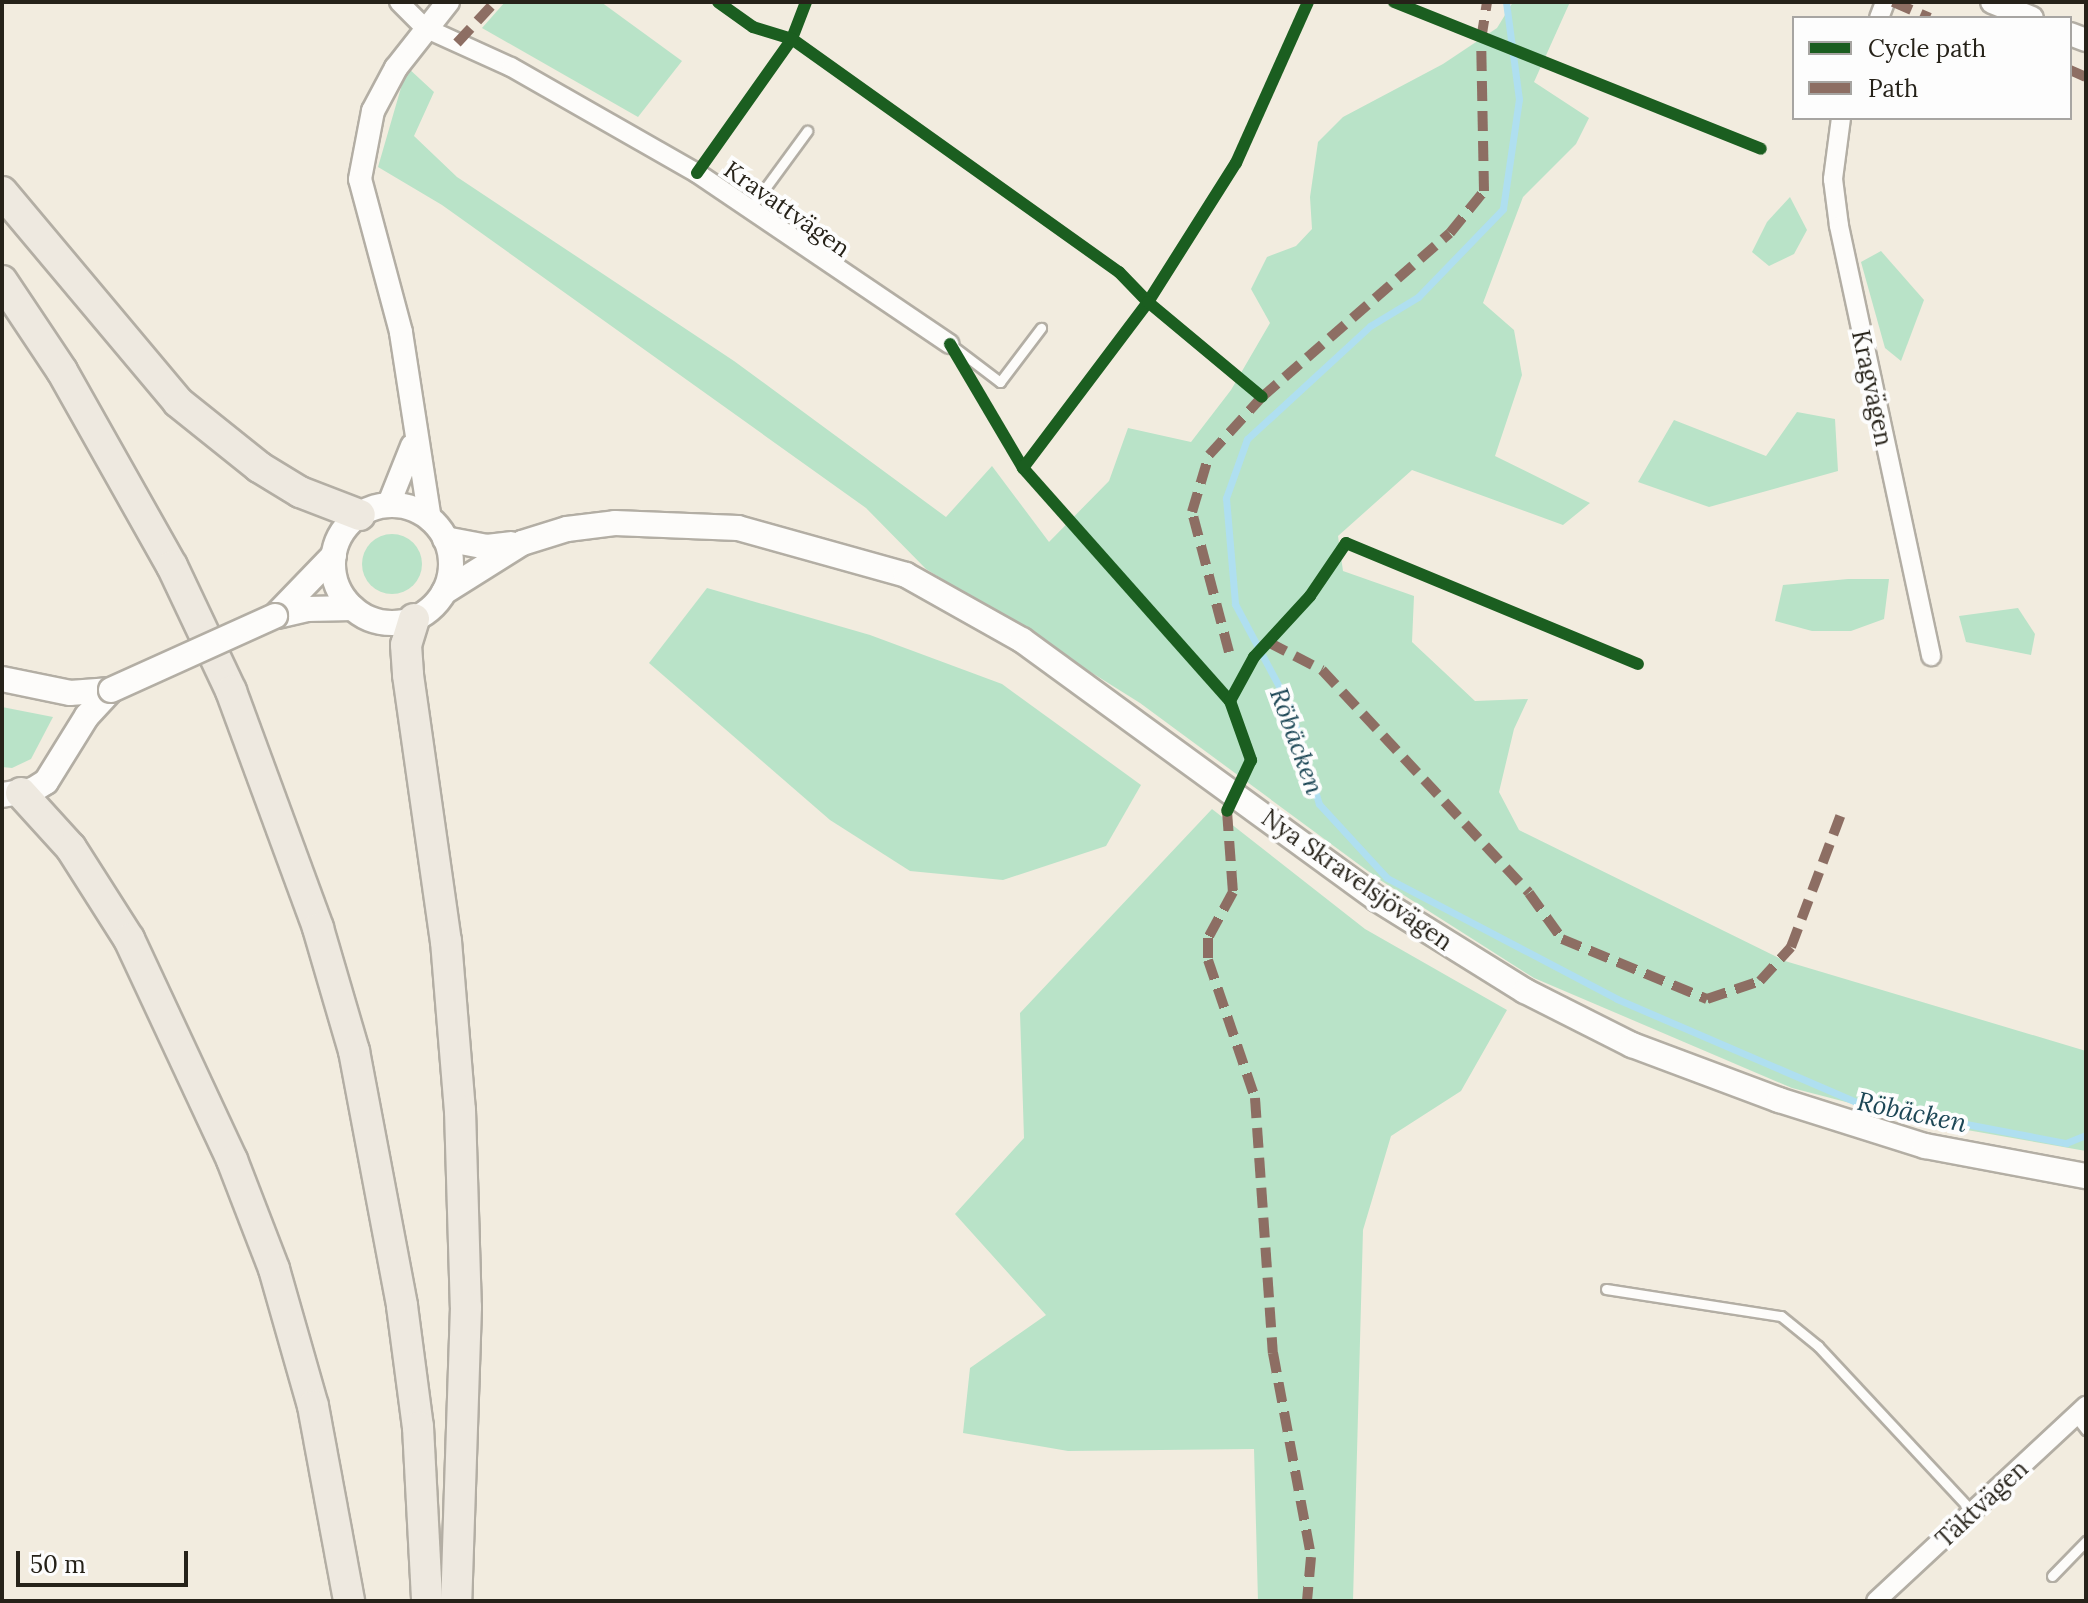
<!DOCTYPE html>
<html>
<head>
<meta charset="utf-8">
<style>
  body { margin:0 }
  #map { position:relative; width:2088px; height:1603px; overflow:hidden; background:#f2ecdf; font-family:Lora,serif }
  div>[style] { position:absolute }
  .green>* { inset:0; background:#b9e3c8 }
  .round { border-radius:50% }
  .stream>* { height:7px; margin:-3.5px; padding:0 3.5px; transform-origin:3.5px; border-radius:3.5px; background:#afdff0 }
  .roads { filter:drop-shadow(2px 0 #b3aea4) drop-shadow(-2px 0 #b3aea4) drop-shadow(0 2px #b3aea4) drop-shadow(0 -2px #b3aea4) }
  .service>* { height:9px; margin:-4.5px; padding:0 4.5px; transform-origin:4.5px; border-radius:4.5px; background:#fdfcfa }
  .minor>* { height:18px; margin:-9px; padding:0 9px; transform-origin:9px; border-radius:9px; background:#fdfcfa }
  .tertiary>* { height:22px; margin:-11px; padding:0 11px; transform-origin:11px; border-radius:11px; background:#fdfcfa }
  .secondary>* { height:24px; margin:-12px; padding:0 12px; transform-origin:12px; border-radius:12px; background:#fdfcfa }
  .secondary>.ring { margin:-12px; padding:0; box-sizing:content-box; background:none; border:24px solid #fdfcfa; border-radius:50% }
  .trunk>* { height:30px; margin:-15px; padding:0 15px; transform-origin:15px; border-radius:15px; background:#eee9e0 }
  .bridges { filter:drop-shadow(2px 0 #b3aea4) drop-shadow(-2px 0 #b3aea4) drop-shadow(0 2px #b3aea4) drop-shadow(0 -2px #b3aea4) }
  .secondary-bridge>* { height:24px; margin:-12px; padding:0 12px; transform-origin:12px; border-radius:12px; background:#fdfcfa }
  .quiet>* { height:10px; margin-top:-5px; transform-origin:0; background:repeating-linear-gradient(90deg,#8d6e63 0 20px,transparent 0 30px) }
  .cycleway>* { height:12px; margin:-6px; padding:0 6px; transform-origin:6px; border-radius:6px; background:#1b5e20 }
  span { translate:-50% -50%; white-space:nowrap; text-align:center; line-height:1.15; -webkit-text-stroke:8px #fdfdfd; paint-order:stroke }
  .street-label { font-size:24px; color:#262219 }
  .water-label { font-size:26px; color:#1d4756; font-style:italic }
  .frame { position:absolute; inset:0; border:4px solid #262219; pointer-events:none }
  .legend { position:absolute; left:1792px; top:16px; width:280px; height:104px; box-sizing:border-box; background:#fdfdfd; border:2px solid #a7a5a2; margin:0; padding:10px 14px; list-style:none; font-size:24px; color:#262219 }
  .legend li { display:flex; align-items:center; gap:16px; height:40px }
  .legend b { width:40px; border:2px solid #a7a5a2 }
  .scale { position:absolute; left:16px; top:1551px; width:172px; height:36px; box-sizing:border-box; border:4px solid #262219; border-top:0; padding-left:10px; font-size:24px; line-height:28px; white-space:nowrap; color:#262219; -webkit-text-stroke:6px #fdfdfd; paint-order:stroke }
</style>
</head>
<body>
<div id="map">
  <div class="green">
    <i style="clip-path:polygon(505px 2px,601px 2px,682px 61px,638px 117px,482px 28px)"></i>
    <i style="clip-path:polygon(1513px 2px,1570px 2px,1534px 82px,1589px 118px,1576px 144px,1523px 197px,1483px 303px,1514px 330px,1522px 375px,1495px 456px,1590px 503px,1563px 525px,1412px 470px,1338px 536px,1343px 571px,1414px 596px,1412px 642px,1475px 701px,1528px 699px,1514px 729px,1499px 792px,1519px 830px,1785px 961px,2086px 1051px,2086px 1151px,1927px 1123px,1792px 1088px,1534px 978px,1380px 880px,1140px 703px,926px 569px,866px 508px,442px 205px,378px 167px,407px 67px,434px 92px,414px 136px,457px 177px,734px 361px,946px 517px,992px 466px,1049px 542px,1109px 481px,1128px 428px,1191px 442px,1231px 390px,1270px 323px,1251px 289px,1267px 257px,1296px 246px,1312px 229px,1310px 197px,1318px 142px,1343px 117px,1443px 64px,1497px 28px)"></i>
    <i style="clip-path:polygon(1790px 197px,1807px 230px,1794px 254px,1769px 266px,1752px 252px,1767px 222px)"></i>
    <i style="clip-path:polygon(1881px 251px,1924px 300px,1901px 361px,1885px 348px,1861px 262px)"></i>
    <i style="clip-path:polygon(1797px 412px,1835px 419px,1838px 471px,1709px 507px,1638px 482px,1674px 420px,1766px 456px)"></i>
    <i class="round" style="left:362px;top:534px;width:60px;height:60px"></i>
    <i style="clip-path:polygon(1848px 579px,1889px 579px,1884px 619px,1851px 631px,1812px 631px,1775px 621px,1783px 585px)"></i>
    <i style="clip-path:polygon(707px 588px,870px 635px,1002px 684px,1141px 785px,1106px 846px,1003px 880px,910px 871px,830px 820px,649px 663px)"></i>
    <i style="clip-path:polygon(2018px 608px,2035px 634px,2031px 655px,1966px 642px,1959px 616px)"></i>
    <i style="clip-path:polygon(2px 707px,53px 717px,31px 759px,12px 768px,2px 767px)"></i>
    <i style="clip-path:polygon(1212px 809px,1365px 929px,1507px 1010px,1461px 1091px,1391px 1136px,1363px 1230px,1353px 1601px,1258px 1601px,1254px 1449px,1068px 1451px,963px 1433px,970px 1368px,1046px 1315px,955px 1214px,1024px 1138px,1020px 1013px)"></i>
  </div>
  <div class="stream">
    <i style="left:1506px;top:2px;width:98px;rotate:82.4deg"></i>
    <i style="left:1519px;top:99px;width:111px;rotate:98.3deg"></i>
    <i style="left:1503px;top:209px;width:122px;rotate:134deg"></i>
    <i style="left:1418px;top:297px;width:56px;rotate:148.9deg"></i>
    <i style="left:1370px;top:326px;width:167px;rotate:137.4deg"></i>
    <i style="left:1247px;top:439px;width:63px;rotate:109.6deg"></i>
    <i style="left:1226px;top:498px;width:106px;rotate:85.1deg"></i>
    <i style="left:1235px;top:604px;width:117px;rotate:61.9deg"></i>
    <i style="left:1290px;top:707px;width:101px;rotate:73.4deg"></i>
    <i style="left:1319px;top:804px;width:100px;rotate:47.4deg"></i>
    <i style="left:1387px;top:878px;width:260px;rotate:27.7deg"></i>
    <i style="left:1617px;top:999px;width:266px;rotate:23.3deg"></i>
    <i style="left:1861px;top:1104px;width:209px;rotate:10.8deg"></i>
    <i style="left:2066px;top:1143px;width:22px;rotate:-22deg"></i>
  </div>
  <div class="roads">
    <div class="service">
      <i style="left:750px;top:209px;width:97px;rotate:-53.8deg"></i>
      <i style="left:950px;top:344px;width:63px;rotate:37.2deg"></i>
      <i style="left:1000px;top:382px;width:68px;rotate:-52.8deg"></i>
      <i style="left:1606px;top:1289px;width:177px;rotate:8.8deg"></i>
      <i style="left:1781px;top:1316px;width:48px;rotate:39deg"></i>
      <i style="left:1818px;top:1346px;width:227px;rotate:47deg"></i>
      <i style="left:2075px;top:1416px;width:18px;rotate:52deg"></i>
      <i style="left:2052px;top:1576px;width:49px;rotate:-45.8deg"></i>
    </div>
    <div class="minor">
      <i style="left:399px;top:2px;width:37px;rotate:45deg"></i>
      <i style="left:425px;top:28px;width:94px;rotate:24.4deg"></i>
      <i style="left:511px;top:67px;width:214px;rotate:29.7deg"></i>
      <i style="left:697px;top:173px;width:305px;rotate:34.1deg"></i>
      <i style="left:1879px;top:18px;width:17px;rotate:-69deg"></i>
      <i style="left:1841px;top:118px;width:62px;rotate:97.5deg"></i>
      <i style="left:1833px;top:179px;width:47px;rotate:82.7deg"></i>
      <i style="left:1839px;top:226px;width:440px;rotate:77.9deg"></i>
      <i style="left:1876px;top:1601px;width:287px;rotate:-42.9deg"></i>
    </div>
    <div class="tertiary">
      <i style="left:1992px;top:2px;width:43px;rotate:21.8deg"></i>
      <i style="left:2070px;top:34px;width:17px;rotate:21deg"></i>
      <i style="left:388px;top:506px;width:65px;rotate:-68.2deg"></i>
      <i style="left:430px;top:520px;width:190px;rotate:-98.8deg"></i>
      <i style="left:401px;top:332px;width:158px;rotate:-105deg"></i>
      <i style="left:360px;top:179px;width:69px;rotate:-79.2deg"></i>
      <i style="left:373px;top:111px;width:49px;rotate:-61.9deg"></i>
      <i style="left:396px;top:68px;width:84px;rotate:-51.8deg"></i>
    </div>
    <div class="secondary">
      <i class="ring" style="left:333px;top:505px;width:94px;height:94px"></i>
      <i style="left:445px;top:539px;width:43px;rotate:10.8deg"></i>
      <i style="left:487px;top:547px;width:24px;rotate:-7deg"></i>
      <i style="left:444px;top:592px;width:92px;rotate:-32.1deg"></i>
      <i style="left:522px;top:543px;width:47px;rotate:-17.3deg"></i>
      <i style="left:567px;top:529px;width:48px;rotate:-7.1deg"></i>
      <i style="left:615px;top:523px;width:123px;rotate:2.3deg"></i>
      <i style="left:738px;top:528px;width:174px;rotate:15.6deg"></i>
      <i style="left:906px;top:575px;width:133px;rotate:29.3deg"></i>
      <i style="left:1022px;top:640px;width:439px;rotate:36.1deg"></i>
      <i style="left:1377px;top:899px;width:174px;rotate:31.9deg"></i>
      <i style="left:1525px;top:991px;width:120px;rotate:26.8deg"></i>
      <i style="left:1632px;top:1045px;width:157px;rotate:20.5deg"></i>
      <i style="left:1779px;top:1100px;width:153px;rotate:17.5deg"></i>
      <i style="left:1925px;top:1146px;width:164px;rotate:10.6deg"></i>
      <i style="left:275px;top:616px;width:85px;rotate:-46deg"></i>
      <i style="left:277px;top:616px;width:31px;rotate:-13deg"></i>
      <i style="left:307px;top:609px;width:46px;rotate:-1.2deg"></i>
      <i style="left:2px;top:679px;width:69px;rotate:11.6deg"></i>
      <i style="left:70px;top:693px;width:41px;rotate:-4.2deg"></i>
      <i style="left:2px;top:795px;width:31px;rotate:-9deg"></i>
      <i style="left:33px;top:790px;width:15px;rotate:-32deg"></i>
      <i style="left:46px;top:782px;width:78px;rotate:-58.2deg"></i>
      <i style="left:87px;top:716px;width:35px;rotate:-47deg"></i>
    </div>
    <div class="trunk">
      <i style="left:2px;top:192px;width:274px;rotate:50deg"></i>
      <i style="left:178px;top:402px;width:104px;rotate:38.7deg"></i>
      <i style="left:259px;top:467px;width:48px;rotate:31.4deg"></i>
      <i style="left:300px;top:492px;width:64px;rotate:21deg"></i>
      <i style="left:2px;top:281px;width:108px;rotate:56.3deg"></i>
      <i style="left:62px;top:371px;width:224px;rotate:60.6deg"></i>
      <i style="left:172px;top:566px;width:138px;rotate:64.7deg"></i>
      <i style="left:231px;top:691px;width:252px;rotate:69.8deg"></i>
      <i style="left:318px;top:928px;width:128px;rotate:73.7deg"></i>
      <i style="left:354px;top:1051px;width:259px;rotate:79.3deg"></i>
      <i style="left:402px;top:1306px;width:122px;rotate:82.5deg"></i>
      <i style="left:418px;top:1427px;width:174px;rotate:87deg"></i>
      <i style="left:414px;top:619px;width:27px;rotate:107deg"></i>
      <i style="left:406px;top:645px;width:30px;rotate:86deg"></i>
      <i style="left:408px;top:675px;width:269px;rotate:81.9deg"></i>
      <i style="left:446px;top:941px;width:170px;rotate:85.3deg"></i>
      <i style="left:460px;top:1110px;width:197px;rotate:88.3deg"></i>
      <i style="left:466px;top:1307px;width:294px;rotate:91.9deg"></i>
      <i style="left:21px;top:793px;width:74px;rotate:47.7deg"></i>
      <i style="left:71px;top:848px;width:108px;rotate:57.5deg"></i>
      <i style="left:129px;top:939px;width:244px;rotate:65deg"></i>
      <i style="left:232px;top:1160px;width:117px;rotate:68.9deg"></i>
      <i style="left:274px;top:1269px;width:142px;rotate:74.1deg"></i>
      <i style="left:313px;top:1406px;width:198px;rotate:79.5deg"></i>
    </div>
  </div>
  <div class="bridges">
    <div class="secondary-bridge">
      <i style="left:111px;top:690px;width:180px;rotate:-24.3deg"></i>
    </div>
  </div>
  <div class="quiet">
    <i style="left:1893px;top:2px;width:40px;rotate:23.4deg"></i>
    <i style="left:457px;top:43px;width:56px;rotate:-47.2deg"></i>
    <i style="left:2070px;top:70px;width:17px;rotate:24deg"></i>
    <i style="left:1268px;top:642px;width:61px;rotate:27.4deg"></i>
    <i style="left:1322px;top:670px;width:304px;rotate:47.1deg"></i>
    <i style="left:1529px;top:893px;width:57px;rotate:54.3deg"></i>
    <i style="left:1562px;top:939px;width:157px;rotate:22.5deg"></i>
    <i style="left:1707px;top:999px;width:56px;rotate:-18.8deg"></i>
    <i style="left:1760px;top:981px;width:46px;rotate:-47.6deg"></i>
    <i style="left:1791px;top:947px;width:147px;rotate:-69.4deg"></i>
    <i style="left:1229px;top:652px;width:145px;rotate:-104.8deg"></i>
    <i style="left:1192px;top:512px;width:59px;rotate:-73.4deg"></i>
    <i style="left:1209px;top:455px;width:79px;rotate:-47.6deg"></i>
    <i style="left:1262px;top:397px;width:249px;rotate:-41.1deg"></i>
    <i style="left:1450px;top:233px;width:54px;rotate:-51deg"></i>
    <i style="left:1484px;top:191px;width:151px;rotate:-91.1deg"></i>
    <i style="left:1481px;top:40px;width:38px;rotate:-81deg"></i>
    <i style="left:1227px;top:811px;width:81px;rotate:85.8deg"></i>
    <i style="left:1233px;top:892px;width:52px;rotate:118.5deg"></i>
    <i style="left:1208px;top:938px;width:22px;rotate:90deg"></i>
    <i style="left:1208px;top:960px;width:146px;rotate:71.2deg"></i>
    <i style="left:1255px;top:1098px;width:256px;rotate:86deg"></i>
    <i style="left:1273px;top:1353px;width:208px;rotate:79.4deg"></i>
    <i style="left:1311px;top:1557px;width:44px;rotate:95.2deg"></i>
  </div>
  <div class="cycleway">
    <i style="left:806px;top:2px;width:40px;rotate:111deg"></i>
    <i style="left:792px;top:39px;width:402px;rotate:35.5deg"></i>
    <i style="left:1119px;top:272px;width:42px;rotate:46deg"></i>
    <i style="left:1148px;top:302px;width:165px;rotate:-57.7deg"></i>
    <i style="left:1236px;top:163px;width:176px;rotate:-65.9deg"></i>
    <i style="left:1394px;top:2px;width:395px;rotate:21.8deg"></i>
    <i style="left:697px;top:173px;width:164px;rotate:-54.7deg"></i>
    <i style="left:792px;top:39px;width:41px;rotate:-162.9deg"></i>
    <i style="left:753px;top:27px;width:43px;rotate:-144.5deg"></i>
    <i style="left:950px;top:344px;width:144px;rotate:59.5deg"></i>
    <i style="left:1023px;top:468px;width:312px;rotate:48.4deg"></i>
    <i style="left:1230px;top:701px;width:63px;rotate:70.4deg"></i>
    <i style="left:1251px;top:760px;width:56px;rotate:115.2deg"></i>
    <i style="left:1023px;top:468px;width:208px;rotate:-53deg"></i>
    <i style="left:1148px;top:302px;width:148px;rotate:39.8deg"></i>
    <i style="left:1230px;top:701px;width:50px;rotate:-61.4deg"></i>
    <i style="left:1254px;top:657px;width:83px;rotate:-47.4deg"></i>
    <i style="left:1310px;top:596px;width:64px;rotate:-55.8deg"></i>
    <i style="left:1346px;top:543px;width:316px;rotate:22.5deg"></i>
  </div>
  <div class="street-label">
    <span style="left:787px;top:209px;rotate:35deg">Kravattvägen</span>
    <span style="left:1872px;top:388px;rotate:78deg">Kragvägen</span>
    <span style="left:1357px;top:880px;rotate:35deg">Nya Skravelsjövägen</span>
    <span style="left:1982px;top:1504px;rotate:-43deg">Täktvägen</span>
  </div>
  <div class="water-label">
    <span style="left:1297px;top:741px;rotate:70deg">Röbäcken</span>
    <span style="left:1912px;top:1112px;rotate:12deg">Röbäcken</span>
  </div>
  <div class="frame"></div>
  <ul class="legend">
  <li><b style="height:10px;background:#1b5e20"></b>Cycle path</li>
  <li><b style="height:10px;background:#8d6e63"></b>Path</li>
  </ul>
  <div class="scale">50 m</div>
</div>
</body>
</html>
